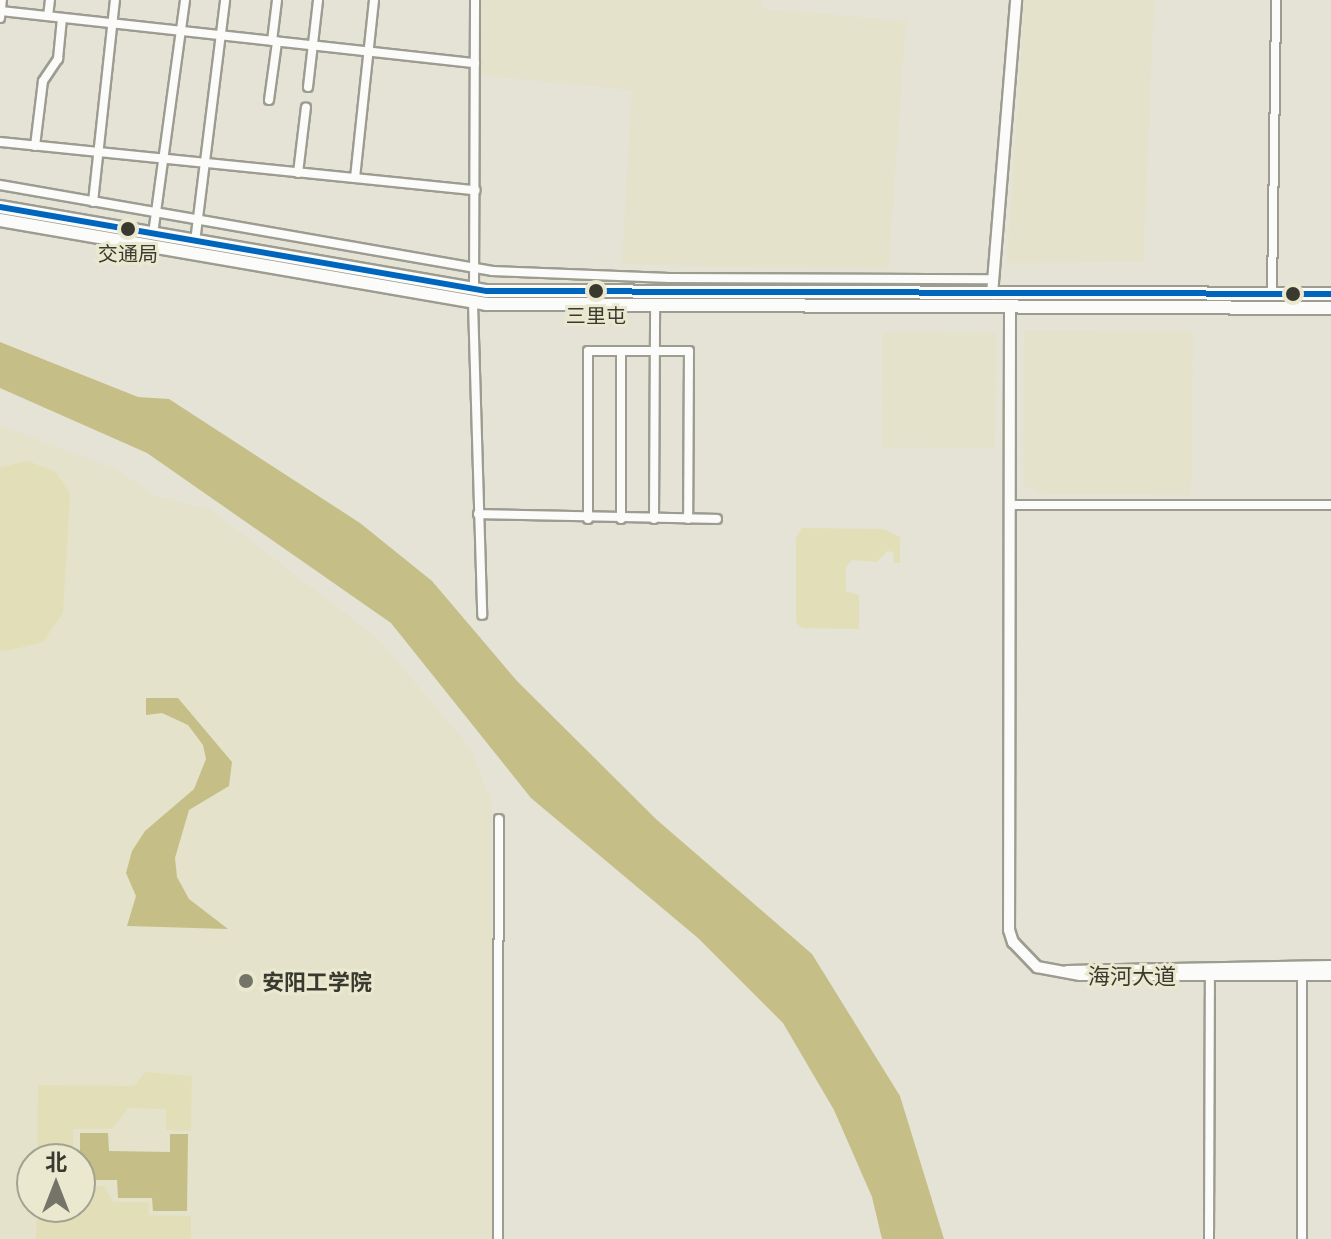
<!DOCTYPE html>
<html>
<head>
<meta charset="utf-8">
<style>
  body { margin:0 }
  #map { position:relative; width:1331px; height:1239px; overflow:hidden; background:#e4e3d5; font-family:Literata,"Noto Sans SC",serif }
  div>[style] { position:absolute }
  .built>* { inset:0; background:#e4e2ca }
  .green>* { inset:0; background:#e2dfb8 }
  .water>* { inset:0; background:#c5bf87 }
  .roads { filter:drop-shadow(2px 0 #9c9c91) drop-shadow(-2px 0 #9c9c91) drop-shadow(0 2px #9c9c91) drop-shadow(0 -2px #9c9c91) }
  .minor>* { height:8px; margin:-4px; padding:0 4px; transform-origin:4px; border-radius:4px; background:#fbfbf9 }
  .tertiary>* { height:10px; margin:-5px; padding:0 5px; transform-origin:5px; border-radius:5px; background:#fbfbf9 }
  .primary>* { height:12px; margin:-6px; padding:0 6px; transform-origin:6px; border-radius:6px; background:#fbfbf9 }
  .bus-1>* { height:6px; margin:-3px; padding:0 3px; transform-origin:3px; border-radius:3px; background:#0065bd }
  .dots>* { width:22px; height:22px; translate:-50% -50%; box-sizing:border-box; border:4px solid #eae8cf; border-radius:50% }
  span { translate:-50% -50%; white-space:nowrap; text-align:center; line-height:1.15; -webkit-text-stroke:6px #eae8cf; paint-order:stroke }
  .bus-label { font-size:20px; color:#39392f }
  .street-label { font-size:22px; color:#39392f }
  .poi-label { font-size:22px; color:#39392f; font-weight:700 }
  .left { translate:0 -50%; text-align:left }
  .north { position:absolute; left:16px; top:1143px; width:80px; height:80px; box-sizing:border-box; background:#eae8cf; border:2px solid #a3a28f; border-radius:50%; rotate:0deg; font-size:22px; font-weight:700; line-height:32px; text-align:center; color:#39392f }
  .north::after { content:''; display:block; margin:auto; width:28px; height:36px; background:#757469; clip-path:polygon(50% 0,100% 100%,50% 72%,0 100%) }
</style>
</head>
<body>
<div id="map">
  <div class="built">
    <i style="clip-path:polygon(480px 0,762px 0,762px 9px,906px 21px,888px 269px,622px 264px,632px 90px,480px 75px)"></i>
    <i style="clip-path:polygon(1025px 0,1154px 0,1143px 262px,1007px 263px)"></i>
    <i style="clip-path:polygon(1024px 330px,1193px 332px,1191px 495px,1039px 493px,1023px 485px)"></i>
    <i style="clip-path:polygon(883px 332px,996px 333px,995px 448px,882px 447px)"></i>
    <i style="clip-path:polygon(evenodd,0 425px,116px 469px,155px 496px,211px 510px,378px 639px,470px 748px,492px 804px,492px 1239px,0 1239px,0 425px,32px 1159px,80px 1159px,80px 1207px,32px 1207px,32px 1159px)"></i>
  </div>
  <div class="green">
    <i style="clip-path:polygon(28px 461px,56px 472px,70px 494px,63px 613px,43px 642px,7px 651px,0 650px,0 467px)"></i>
    <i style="clip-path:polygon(802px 528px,884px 529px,900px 537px,900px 563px,894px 563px,893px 552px,887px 551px,877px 562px,852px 560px,846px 567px,846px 591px,859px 595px,859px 629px,802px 628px,796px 622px,796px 537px)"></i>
    <i style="clip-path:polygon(145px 1072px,192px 1076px,191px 1131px,166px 1130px,166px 1109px,128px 1108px,112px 1129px,73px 1129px,73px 1159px,37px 1159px,38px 1085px,134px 1086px)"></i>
    <i style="clip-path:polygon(80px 1186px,104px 1186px,113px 1202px,149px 1202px,149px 1215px,191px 1216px,191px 1239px,36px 1239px,37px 1207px,80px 1207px)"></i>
  </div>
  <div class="water">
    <i style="clip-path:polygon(0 342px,138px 397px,169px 399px,360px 523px,432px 581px,517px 681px,657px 820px,812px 954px,900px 1096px,944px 1239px,882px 1239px,872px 1197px,834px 1110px,783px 1023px,698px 938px,531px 798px,391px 623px,147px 453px,0 388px)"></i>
    <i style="clip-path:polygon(146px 698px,178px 698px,232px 762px,229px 786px,189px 810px,175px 858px,177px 877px,189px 899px,228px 929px,127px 926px,136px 896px,126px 873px,132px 851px,145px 831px,194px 789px,206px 759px,203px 745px,188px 725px,162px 713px,146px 715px)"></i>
    <i style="clip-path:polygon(80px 1133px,108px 1133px,109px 1151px,170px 1152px,170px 1134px,188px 1134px,187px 1211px,153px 1211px,152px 1198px,118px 1198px,117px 1180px,80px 1180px)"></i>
  </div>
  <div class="roads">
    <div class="minor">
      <i style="left:1px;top:11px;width:477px;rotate:6.3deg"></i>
      <i style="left:48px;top:16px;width:16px;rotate:-83deg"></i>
      <i style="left:0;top:18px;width:18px;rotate:-84deg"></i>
      <i style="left:272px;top:41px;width:41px;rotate:-83deg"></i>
      <i style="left:308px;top:87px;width:88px;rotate:-83.4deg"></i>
      <i style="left:269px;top:100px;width:59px;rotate:-82.1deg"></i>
      <i style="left:0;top:142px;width:478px;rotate:5.8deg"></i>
      <i style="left:35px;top:146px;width:65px;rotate:-83deg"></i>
      <i style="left:43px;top:81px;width:27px;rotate:-56deg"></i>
      <i style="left:58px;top:59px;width:41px;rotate:-84.4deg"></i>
      <i style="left:298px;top:173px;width:66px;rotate:-83.1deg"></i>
      <i style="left:355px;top:178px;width:179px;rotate:-83.9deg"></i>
      <i style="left:0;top:185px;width:499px;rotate:9.9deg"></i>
      <i style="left:492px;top:271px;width:177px;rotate:2.3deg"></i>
      <i style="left:669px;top:278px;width:324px;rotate:0.2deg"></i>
      <i style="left:93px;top:202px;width:203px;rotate:-83.8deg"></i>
      <i style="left:153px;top:234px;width:236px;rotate:-82.2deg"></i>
      <i style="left:195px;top:242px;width:244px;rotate:-82.9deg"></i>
      <i style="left:474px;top:290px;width:290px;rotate:-89.8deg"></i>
      <i style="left:1272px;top:294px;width:294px;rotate:-89.2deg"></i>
      <i style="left:473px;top:303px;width:312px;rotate:88.3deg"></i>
      <i style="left:1010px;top:505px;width:321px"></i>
      <i style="left:478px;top:514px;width:239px;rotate:1.2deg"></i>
      <i style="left:588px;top:519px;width:168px;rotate:-90deg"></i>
      <i style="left:588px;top:351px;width:101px"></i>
      <i style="left:689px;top:351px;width:168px;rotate:90.3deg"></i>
      <i style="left:621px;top:519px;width:168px;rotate:-90deg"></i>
      <i style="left:654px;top:519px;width:213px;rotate:-89.7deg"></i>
      <i style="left:498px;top:1239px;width:420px;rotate:-89.9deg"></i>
      <i style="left:1209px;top:1239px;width:264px;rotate:-89.8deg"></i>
      <i style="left:1302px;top:1239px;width:264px;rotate:-90deg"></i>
    </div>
    <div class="tertiary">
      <i style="left:992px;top:294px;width:295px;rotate:-85.3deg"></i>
      <i style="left:1010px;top:307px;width:623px;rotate:90.09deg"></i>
      <i style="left:1009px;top:930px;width:13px;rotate:72deg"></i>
      <i style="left:1013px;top:942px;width:35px;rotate:46deg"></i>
      <i style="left:1037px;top:967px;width:44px;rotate:10.5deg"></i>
      <i style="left:1080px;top:975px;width:251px"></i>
      <i style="left:1067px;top:971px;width:264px;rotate:-1.1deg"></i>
    </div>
    <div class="primary">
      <i style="left:0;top:207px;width:494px;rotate:9.8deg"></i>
      <i style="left:487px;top:291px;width:844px;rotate:0.2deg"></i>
      <i style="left:0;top:220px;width:493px;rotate:9.8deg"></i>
      <i style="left:486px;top:304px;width:845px;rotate:0.27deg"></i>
    </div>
  </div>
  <div class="bus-1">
    <i style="left:0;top:207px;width:494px;rotate:9.8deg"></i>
    <i style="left:487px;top:291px;width:844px;rotate:0.2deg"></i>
  </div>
  <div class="dots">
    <i style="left:128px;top:229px;background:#39392f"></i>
    <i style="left:596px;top:291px;background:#39392f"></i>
    <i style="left:1293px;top:294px;background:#39392f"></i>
    <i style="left:246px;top:981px;background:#757469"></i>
  </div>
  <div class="bus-label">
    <span style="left:128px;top:252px">交通局</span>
    <span style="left:596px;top:314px">三里屯</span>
  </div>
  <div class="street-label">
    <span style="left:1132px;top:975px">海河大道</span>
  </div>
  <div class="poi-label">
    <span class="left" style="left:262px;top:981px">安阳工学院</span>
  </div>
  <div class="north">北</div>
</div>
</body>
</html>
